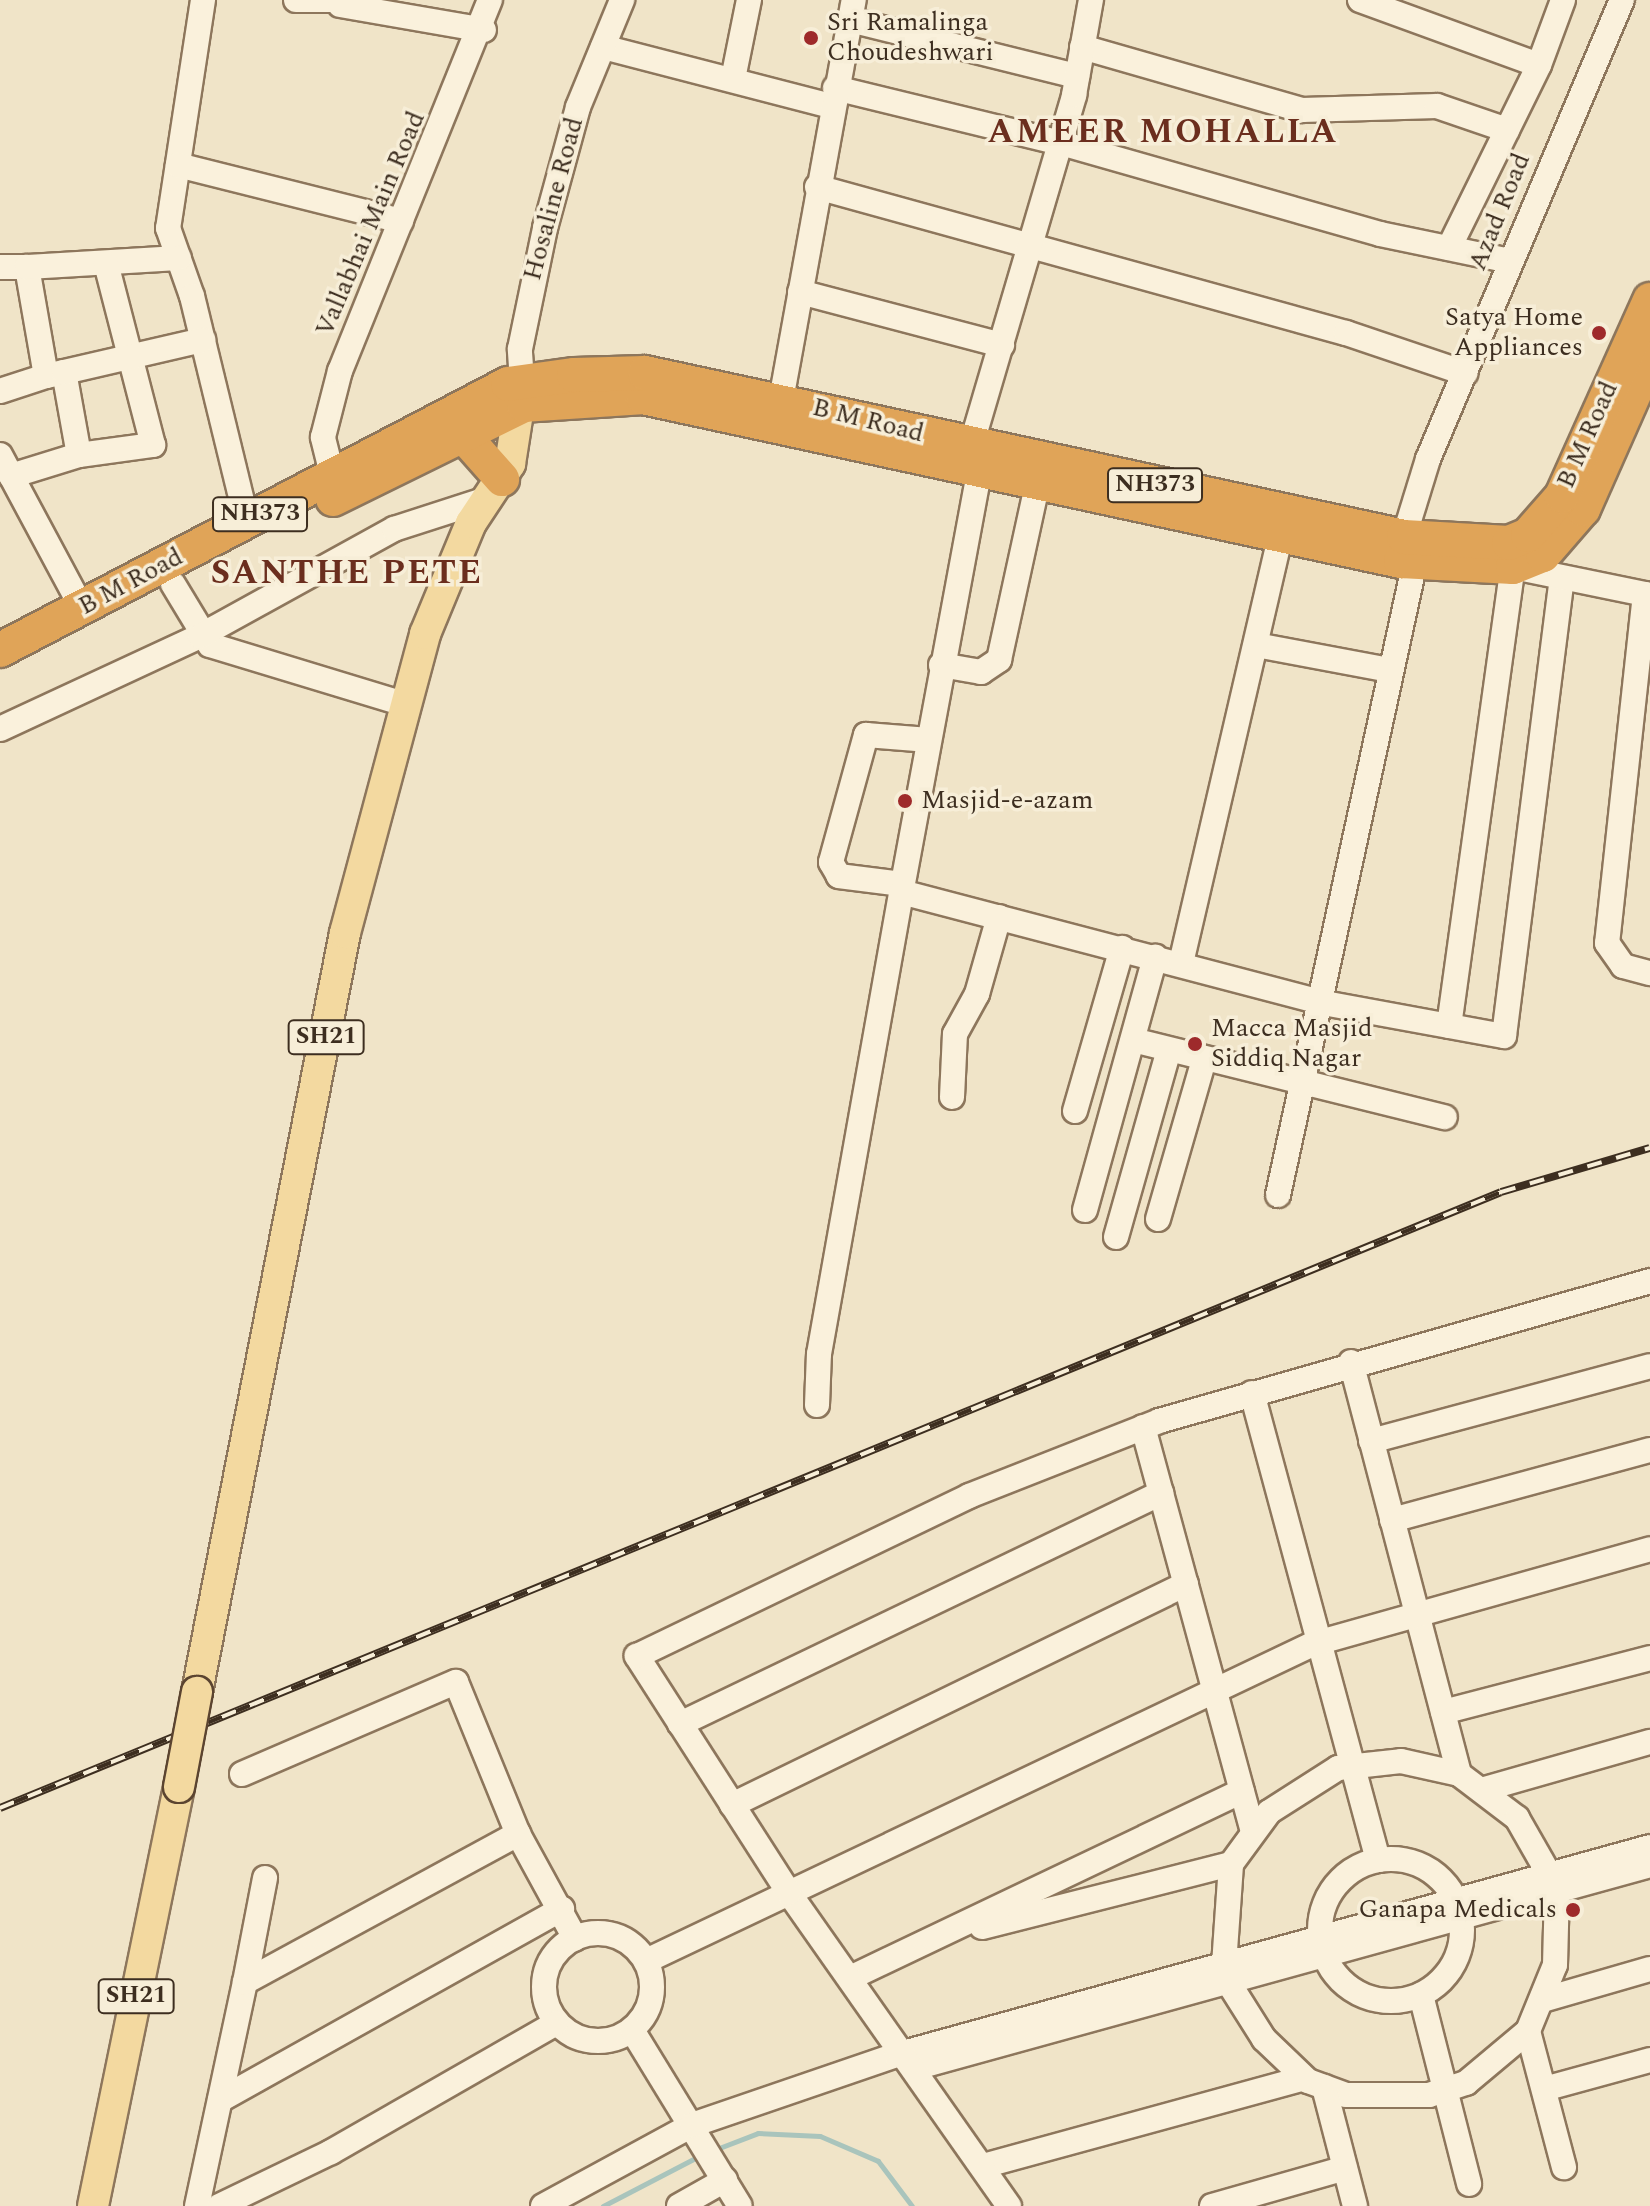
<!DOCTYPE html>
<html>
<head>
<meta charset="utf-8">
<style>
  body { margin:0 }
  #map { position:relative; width:1650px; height:2206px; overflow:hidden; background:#f0e4c8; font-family:Spectral,serif }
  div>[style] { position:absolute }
  .stream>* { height:5px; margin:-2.5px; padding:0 2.5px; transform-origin:2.5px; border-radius:2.5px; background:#a9c4bc }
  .roads { filter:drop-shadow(2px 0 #8d765c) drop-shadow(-2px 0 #8d765c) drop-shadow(0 2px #8d765c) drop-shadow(0 -2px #8d765c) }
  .minor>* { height:24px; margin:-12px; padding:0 12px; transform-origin:12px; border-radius:12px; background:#faf1dc }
  .minor>.ring { margin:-12px; padding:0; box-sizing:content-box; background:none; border:24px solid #faf1dc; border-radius:50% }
  .major>* { height:30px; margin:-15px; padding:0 15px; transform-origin:15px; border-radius:15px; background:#f3d9a0 }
  .highway>* { height:34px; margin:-17px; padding:0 17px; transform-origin:17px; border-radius:17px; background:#e0a458 }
  .rail>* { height:8px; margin-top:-4px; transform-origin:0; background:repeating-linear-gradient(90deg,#f7eed8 0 15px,#3d2e20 0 30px); box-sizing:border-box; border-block:2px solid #3d2e20 }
  .bridges { filter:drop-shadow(2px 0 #5b4430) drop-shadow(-2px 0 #5b4430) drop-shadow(0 2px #5b4430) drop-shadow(0 -2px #5b4430) }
  .major-bridge>* { height:30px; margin:-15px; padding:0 15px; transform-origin:15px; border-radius:15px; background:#f3d9a0 }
  .dots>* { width:22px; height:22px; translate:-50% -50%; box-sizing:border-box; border:4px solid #f7eed8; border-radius:50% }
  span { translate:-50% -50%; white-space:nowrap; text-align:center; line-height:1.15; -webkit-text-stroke:7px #f7eed8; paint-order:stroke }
  .shield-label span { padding:2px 6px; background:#f7eed8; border:2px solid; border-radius:6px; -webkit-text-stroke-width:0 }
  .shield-label { font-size:24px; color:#3d2e20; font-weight:700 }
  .poi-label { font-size:26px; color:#3d2e20 }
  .left { translate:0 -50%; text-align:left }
  .right { translate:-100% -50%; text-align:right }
  .street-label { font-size:26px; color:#3d2e20 }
  .district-label { font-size:34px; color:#6b2e1e; font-weight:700; letter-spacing:2px }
</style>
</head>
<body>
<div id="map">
  <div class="stream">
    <i style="left:714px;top:2150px;width:47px;rotate:-21.1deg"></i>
    <i style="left:758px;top:2133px;width:62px;rotate:2.8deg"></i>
    <i style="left:820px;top:2136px;width:63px;rotate:23.3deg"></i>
    <i style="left:878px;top:2161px;width:56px;rotate:52.9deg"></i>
    <i style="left:603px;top:2206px;width:110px;rotate:-27.5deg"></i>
  </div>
  <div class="roads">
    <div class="minor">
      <i style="left:203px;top:0;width:231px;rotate:98.7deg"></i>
      <i style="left:168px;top:228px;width:72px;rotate:70.6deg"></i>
      <i style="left:192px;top:296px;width:232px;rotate:76.3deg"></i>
      <i style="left:296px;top:0;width:45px"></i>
      <i style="left:1360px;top:0;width:190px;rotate:20deg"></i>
      <i style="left:1539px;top:65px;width:69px;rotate:-69.7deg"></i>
      <i style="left:340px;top:5px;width:146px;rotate:9.8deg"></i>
      <i style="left:850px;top:20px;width:234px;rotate:13.9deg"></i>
      <i style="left:603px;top:47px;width:236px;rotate:14.5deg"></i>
      <i style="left:1082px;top:47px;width:229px;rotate:16deg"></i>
      <i style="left:1302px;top:110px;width:135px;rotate:-1.7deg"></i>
      <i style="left:1437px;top:106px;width:74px;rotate:18.9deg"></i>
      <i style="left:733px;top:79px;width:81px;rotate:-78.6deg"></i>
      <i style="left:835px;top:88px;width:233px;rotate:13.7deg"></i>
      <i style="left:1061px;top:143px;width:332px;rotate:15.9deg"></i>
      <i style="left:1380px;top:234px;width:133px;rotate:11.7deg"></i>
      <i style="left:178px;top:165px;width:230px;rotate:14.1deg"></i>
      <i style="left:817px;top:187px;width:549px;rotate:15.43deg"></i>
      <i style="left:1346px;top:333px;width:126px;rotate:18.6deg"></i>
      <i style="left:1449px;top:248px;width:204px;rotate:-63.8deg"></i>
      <i style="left:0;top:267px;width:27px"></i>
      <i style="left:800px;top:292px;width:209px;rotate:14.7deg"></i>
      <i style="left:64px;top:372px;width:18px;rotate:167deg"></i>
      <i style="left:46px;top:376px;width:111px;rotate:-99.9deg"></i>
      <i style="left:27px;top:267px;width:152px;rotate:-3.4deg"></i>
      <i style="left:522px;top:381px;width:32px;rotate:-94deg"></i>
      <i style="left:520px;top:349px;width:124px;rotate:-78.3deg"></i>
      <i style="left:545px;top:228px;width:125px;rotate:-74.7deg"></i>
      <i style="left:578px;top:107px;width:116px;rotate:-67.6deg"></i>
      <i style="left:0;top:391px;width:48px;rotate:-18.1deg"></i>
      <i style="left:781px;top:400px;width:407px;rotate:-79.7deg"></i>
      <i style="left:971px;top:446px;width:366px;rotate:-73.6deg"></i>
      <i style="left:1074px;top:95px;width:97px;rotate:-79.9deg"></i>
      <i style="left:0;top:455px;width:174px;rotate:61.8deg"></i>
      <i style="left:79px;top:455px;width:75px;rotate:-7.7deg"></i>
      <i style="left:153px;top:445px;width:188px;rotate:-104.5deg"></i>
      <i style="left:979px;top:473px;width:426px;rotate:100.5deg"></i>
      <i style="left:901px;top:892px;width:437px;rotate:14.7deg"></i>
      <i style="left:1324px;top:1003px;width:183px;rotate:10.4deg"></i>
      <i style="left:1504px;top:1036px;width:462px;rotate:-82.8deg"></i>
      <i style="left:332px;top:474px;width:38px;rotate:-104deg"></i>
      <i style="left:323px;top:437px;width:68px;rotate:-75.6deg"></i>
      <i style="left:340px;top:371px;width:400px;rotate:-68deg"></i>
      <i style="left:11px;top:476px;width:71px;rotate:-17.2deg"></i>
      <i style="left:79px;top:455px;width:84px;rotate:-100.2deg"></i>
      <i style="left:64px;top:372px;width:143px;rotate:-13deg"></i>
      <i style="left:1404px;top:537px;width:82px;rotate:-72.9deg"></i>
      <i style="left:1428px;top:459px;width:498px;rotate:-67.1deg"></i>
      <i style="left:173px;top:584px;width:71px;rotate:58.8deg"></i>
      <i style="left:210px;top:645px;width:206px;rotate:16.9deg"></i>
      <i style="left:1645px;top:594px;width:351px;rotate:96.2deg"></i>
      <i style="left:1607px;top:943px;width:28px;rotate:55deg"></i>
      <i style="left:1623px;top:966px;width:28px;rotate:15deg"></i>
      <i style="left:1256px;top:645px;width:136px;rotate:10.6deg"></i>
      <i style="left:941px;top:665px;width:41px;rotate:9.9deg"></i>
      <i style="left:981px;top:672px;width:22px;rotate:-34deg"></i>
      <i style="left:999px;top:660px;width:179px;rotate:-77.7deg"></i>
      <i style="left:0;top:729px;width:221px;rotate:-24.9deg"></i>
      <i style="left:200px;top:636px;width:222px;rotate:-28.9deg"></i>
      <i style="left:394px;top:529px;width:101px;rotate:-17.9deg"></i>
      <i style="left:902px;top:884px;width:64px;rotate:-172.8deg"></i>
      <i style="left:839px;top:876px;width:16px;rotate:-120deg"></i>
      <i style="left:831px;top:862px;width:132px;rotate:-74.6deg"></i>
      <i style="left:866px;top:735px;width:63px;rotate:4.5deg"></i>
      <i style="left:1181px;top:963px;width:438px;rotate:-76.9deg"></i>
      <i style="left:1449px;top:1026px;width:463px;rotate:-82.1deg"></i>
      <i style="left:1513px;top:567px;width:140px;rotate:11.6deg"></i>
      <i style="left:1137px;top:1041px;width:317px;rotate:13.9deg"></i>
      <i style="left:952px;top:1097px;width:63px;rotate:-87.3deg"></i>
      <i style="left:955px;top:1034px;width:46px;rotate:-61.2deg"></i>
      <i style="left:977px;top:994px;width:80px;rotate:-74.1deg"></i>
      <i style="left:1075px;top:1111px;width:170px;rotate:-73.9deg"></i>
      <i style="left:1278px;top:1195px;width:648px;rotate:-77.79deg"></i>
      <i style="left:1085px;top:1210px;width:263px;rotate:-74.5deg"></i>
      <i style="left:1158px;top:1219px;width:166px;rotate:-73.9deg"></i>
      <i style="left:1116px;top:1237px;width:194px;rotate:-74.2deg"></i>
      <i style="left:1351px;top:1362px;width:426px;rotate:75.3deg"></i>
      <i style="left:1252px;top:1393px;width:484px;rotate:74.9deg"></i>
      <i style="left:817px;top:1405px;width:51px;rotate:-87.8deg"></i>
      <i style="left:819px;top:1354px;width:469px;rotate:-79.9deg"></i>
      <i style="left:1143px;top:1427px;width:419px;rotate:74.8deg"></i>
      <i style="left:1371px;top:1441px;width:289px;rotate:-15deg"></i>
      <i style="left:1392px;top:1520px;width:267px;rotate:-15.2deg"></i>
      <i style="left:1443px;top:1712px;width:214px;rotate:-14.6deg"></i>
      <i style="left:680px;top:1724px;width:534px;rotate:-25.65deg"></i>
      <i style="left:242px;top:1774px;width:233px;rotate:-23.3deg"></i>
      <i style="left:456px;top:1682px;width:164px;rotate:67.8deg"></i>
      <i style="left:518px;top:1834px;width:119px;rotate:61.3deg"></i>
      <i style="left:1481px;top:1790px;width:176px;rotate:-15.9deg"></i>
      <i style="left:732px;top:1805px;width:505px;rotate:-25.96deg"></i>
      <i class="ring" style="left:1320px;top:1859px;width:118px;height:118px"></i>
      <i style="left:982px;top:1927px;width:257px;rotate:-14.2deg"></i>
      <i class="ring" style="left:544px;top:1933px;width:84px;height:84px"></i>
      <i style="left:646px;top:1961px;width:738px;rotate:-25.42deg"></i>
      <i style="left:1313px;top:1644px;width:350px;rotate:-15.7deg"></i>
      <i style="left:1224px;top:1965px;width:101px;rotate:-86deg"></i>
      <i style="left:1231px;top:1864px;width:64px;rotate:-53.8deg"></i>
      <i style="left:1269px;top:1812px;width:82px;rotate:-32.5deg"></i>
      <i style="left:1338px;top:1768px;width:63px;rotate:-6.3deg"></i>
      <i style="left:1401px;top:1761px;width:59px;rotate:12.6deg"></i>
      <i style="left:1459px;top:1774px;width:73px;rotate:37.2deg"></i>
      <i style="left:1517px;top:1818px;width:64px;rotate:60.3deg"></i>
      <i style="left:850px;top:1978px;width:434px;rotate:-25.5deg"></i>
      <i style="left:245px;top:1982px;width:106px;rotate:-79.1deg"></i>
      <i style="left:1230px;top:1985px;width:64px;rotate:57.8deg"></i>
      <i style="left:1264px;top:2039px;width:61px;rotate:43.7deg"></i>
      <i style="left:1308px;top:2081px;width:40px;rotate:20.2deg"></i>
      <i style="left:1346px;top:2095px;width:83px"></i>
      <i style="left:1429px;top:2095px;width:39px;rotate:-18deg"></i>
      <i style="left:1466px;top:2083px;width:81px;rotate:-40deg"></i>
      <i style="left:1528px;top:2031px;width:71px;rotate:-67.8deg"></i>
      <i style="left:1555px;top:1965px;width:74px;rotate:-88.5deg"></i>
      <i style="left:1421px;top:1995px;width:195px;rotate:75.7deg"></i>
      <i style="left:1546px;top:1999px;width:108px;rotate:-16.1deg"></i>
      <i style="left:632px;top:2030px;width:206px;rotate:58.5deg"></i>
      <i style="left:1528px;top:2031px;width:141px;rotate:75.2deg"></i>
      <i style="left:922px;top:2066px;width:755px;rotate:-15.43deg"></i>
      <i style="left:1324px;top:2087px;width:123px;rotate:75.4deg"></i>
      <i style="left:1544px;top:2089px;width:110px;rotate:-15.3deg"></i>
      <i style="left:220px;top:2100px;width:392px;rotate:-29.2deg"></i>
      <i style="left:983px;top:2166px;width:333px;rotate:-15.3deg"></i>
      <i style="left:197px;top:2206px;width:229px;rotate:-77.9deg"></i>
      <i style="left:245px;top:1982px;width:311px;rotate:-28.5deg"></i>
      <i style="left:219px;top:2206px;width:124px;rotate:-25.7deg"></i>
      <i style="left:331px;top:2152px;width:259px;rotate:-29.8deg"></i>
      <i style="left:543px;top:2206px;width:170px;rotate:-28.5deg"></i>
      <i style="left:692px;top:2125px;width:216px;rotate:-18.9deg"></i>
      <i style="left:896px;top:2055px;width:782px;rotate:-15.42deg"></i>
      <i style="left:679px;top:2206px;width:53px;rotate:-29.5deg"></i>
      <i style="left:1009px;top:2206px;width:383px;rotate:-125.1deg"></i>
      <i style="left:789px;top:1893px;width:282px;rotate:-122.7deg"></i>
      <i style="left:637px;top:1656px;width:369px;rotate:-25.7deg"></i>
      <i style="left:969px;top:1496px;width:204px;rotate:-21.5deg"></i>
      <i style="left:1159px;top:1421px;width:511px;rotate:-15.91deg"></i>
      <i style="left:1212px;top:2206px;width:138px;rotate:-15.9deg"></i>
    </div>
    <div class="major">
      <i style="left:197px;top:1692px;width:773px;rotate:-78.97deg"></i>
      <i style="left:345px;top:933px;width:310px;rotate:-75deg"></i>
      <i style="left:425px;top:634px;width:120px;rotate:-67.5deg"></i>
      <i style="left:471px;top:523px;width:71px;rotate:-56.5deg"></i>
      <i style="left:510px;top:464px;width:78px;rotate:-81.1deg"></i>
      <i style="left:93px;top:2206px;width:428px;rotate:-78.4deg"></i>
    </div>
    <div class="highway">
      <i style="left:463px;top:435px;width:59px;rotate:48.4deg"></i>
      <i style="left:333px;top:499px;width:213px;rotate:-26.2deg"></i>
      <i style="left:524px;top:405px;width:119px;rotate:-3.8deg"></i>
      <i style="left:643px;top:397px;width:776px;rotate:12.21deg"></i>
      <i style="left:1401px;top:561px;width:112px;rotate:3.1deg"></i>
      <i style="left:1513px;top:567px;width:32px;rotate:-22deg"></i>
      <i style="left:1543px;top:555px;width:61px;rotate:-49deg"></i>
      <i style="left:1583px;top:509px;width:165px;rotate:-66.1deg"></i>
      <i style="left:0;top:650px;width:573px;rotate:-27.64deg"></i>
      <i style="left:508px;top:384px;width:67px;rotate:-7.8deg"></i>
      <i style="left:574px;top:375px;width:71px;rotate:-1.6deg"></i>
      <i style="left:645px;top:373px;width:777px;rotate:12.19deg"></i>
      <i style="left:1404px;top:537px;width:105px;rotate:3.3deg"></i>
      <i style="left:1509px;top:543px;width:21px;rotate:-23deg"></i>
      <i style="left:1528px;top:535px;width:52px;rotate:-48.9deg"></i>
      <i style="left:1562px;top:496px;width:215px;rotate:-65.8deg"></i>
    </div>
  </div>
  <div class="rail">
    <i style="left:0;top:1808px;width:1622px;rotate:-22.31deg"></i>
    <i style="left:1501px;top:1192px;width:155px;rotate:-16.5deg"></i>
  </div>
  <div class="bridges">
    <div class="major-bridge">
      <i style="left:179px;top:1787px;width:97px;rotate:-79.3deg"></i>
    </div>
  </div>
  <div class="dots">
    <i style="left:811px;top:38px;background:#9e2a2b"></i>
    <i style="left:1599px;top:333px;background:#9e2a2b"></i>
    <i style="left:905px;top:801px;background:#9e2a2b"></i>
    <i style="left:1195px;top:1044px;background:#9e2a2b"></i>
    <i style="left:1573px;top:1910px;background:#9e2a2b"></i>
  </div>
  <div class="shield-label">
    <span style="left:1155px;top:485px">NH373</span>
    <span style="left:260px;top:514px">NH373</span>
    <span style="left:326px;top:1037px">SH21</span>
    <span style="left:136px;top:1996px">SH21</span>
  </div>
  <div class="poi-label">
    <span class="left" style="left:827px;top:38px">Sri Ramalinga<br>Choudeshwari</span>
    <span class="right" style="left:1583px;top:333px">Satya Home<br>Appliances</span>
    <span class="left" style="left:921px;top:801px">Masjid-e-azam</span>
    <span class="left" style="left:1211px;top:1044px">Macca Masjid<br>Siddiq Nagar</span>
    <span class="right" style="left:1557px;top:1910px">Ganapa Medicals</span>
  </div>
  <div class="street-label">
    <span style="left:554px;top:199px;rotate:-75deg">Hosaline Road</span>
    <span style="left:1500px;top:212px;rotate:-68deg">Azad Road</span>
    <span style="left:371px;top:224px;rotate:-67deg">Vallabhai Main Road</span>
    <span style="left:868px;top:421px;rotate:14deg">B M Road</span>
    <span style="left:1588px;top:435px;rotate:-66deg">B M Road</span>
    <span style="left:131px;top:582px;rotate:-28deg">B M Road</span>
  </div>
  <div class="district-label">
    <span style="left:1163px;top:133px">AMEER MOHALLA</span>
    <span style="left:347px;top:574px">SANTHE PETE</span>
  </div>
</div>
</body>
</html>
